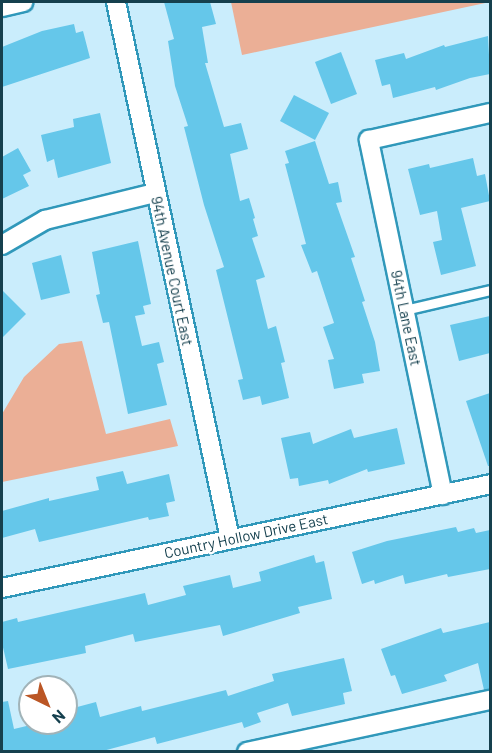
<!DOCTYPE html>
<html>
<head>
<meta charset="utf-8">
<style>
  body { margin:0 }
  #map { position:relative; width:492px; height:753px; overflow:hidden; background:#caedfc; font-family:Barlow,sans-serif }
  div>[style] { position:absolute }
  .green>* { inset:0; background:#ebaf96 }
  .building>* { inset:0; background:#65c7ea }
  .roads { filter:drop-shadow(2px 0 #3098ba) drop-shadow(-2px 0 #3098ba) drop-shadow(0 2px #3098ba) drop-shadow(0 -2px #3098ba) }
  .service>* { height:9px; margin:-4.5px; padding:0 4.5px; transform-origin:4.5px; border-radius:4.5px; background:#fff }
  .minor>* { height:18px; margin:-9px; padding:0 9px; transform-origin:9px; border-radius:9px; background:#fff }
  span { translate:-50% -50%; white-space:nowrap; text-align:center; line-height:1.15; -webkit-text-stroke:5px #fff; paint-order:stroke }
  .street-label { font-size:15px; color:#15404e }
  .frame { position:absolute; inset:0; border:3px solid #15404e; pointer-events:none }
  .north { position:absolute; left:18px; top:675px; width:60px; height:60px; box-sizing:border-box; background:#fff; border:2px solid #a1b3b8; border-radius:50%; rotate:137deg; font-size:16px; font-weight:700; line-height:24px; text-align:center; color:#15404e }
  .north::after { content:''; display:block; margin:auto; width:21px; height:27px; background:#bb5625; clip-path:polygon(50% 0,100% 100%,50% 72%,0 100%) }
</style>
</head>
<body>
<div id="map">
  <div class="green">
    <i style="clip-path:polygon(231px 2px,490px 2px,242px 55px)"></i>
    <i style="clip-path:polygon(82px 341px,106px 434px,170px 419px,178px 446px,2px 482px,2px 414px,24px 377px,59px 344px)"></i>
  </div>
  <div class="building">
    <i style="clip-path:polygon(164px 2px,210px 2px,216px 24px,202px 27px,208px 63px,205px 63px,224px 127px,241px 123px,248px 149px,230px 154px,240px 201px,249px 198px,255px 218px,253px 219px,258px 236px,252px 238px,265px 277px,256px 280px,268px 329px,276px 326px,285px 362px,281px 363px,289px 398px,262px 405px,260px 396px,243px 400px,238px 380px,243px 379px,216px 270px,224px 267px,204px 205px,184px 127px,188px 126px,175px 86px,168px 41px,174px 39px)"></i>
    <i style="clip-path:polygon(74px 24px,76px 33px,83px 31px,90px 58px,2px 87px,2px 47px,42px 31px)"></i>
    <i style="clip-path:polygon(488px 36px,490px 74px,470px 78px,436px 90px,435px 87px,393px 98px,390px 84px,382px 86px,375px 60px,404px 53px,406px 59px,444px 45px,445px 47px)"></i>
    <i style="clip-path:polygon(341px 52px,357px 94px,331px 104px,315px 62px)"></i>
    <i style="clip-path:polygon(294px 95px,329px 113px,315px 140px,280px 121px)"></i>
    <i style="clip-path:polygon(100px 113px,111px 163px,58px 178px,54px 159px,47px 162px,41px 135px,74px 127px,73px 119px)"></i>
    <i style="clip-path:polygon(315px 141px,329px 184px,338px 182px,342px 202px,336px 203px,355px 257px,351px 258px,365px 301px,362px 302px,375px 342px,380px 371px,362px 374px,364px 383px,334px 389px,328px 360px,334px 359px,323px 327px,334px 323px,317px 271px,312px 273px,301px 245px,306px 244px,285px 164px,289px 163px,285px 151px)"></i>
    <i style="clip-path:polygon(18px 148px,31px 171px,23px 175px,29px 186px,2px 199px,2px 157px)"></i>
    <i style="clip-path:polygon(473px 158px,477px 176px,485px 174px,490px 201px,461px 208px,476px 266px,441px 275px,433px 242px,442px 240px,437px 211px,420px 215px,408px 169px,429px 164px,430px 168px)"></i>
    <i style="clip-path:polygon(138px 241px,151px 304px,143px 306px,145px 314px,135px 316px,142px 346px,159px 342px,164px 362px,157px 364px,167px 405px,128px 414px,109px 322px,103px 323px,96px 295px,100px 294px,92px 252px)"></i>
    <i style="clip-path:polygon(61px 255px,70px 293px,41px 300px,32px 263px)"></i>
    <i style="clip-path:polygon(2px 290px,26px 314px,2px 338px)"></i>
    <i style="clip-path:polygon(490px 316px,490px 353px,459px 361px,450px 325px)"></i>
    <i style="clip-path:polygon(490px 393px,490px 466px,488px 466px,466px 401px)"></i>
    <i style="clip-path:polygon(397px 428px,405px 464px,368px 472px,367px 469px,329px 484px,328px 480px,299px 486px,298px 478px,290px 479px,281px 438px,310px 432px,313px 444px,351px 429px,354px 438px)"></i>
    <i style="clip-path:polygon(123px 471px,127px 484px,169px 474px,175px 501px,166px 503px,169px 516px,149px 520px,148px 517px,39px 542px,35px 529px,2px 538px,2px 511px,49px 498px,49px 501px,99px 490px,96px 477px)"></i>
    <i style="clip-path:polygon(456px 527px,458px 532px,474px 528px,476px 533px,490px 530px,490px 569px,448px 577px,447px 574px,405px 584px,403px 575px,375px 584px,374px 580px,362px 584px,352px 552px,387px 541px)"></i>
    <i style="clip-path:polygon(314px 555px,316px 563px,324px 561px,332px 599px,298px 607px,300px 613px,223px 636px,220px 625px,135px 642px,133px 634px,85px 646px,86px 653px,8px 669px,2px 643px,2px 622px,17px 618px,18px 622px,145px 593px,148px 605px,186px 595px,183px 586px,230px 575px,233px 588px,261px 581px,259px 572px)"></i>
    <i style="clip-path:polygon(490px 622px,490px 689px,484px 690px,478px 663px,444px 675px,447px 681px,402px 694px,395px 675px,391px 676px,381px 649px,441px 628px,443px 633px)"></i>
    <i style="clip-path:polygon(344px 658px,352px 691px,343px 693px,345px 704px,292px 716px,288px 703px,257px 713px,261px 722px,244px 728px,242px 722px,157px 744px,155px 737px,99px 752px,2px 752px,2px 702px,8px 701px,14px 729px,39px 723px,66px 723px,66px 710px,96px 702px,100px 717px,141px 706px,142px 711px,226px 690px,228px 696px,274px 681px,272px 674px)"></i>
  </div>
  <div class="roads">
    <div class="service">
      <i style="left:404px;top:310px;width:88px;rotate:-13.1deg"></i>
    </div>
    <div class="minor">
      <i style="left:116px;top:2px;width:549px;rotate:78.01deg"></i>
      <i style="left:2px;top:7px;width:22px;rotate:-13deg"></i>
      <i style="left:2px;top:245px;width:50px;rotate:-30.2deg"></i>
      <i style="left:45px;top:220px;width:113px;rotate:-13.8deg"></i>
      <i style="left:443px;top:495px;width:363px;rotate:-101.8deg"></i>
      <i style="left:369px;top:140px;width:124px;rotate:-12.6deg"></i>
      <i style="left:2px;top:588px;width:499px;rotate:-12deg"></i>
      <i style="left:247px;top:752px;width:249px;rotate:-12.1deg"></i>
    </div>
  </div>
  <div class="street-label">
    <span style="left:172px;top:271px;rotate:78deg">94th Avenue Court East</span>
    <span style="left:406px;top:318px;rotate:78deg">94th Lane East</span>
    <span style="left:246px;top:536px;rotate:-12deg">Country Hollow Drive East</span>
  </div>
  <div class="frame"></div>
  <div class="north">N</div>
</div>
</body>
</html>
